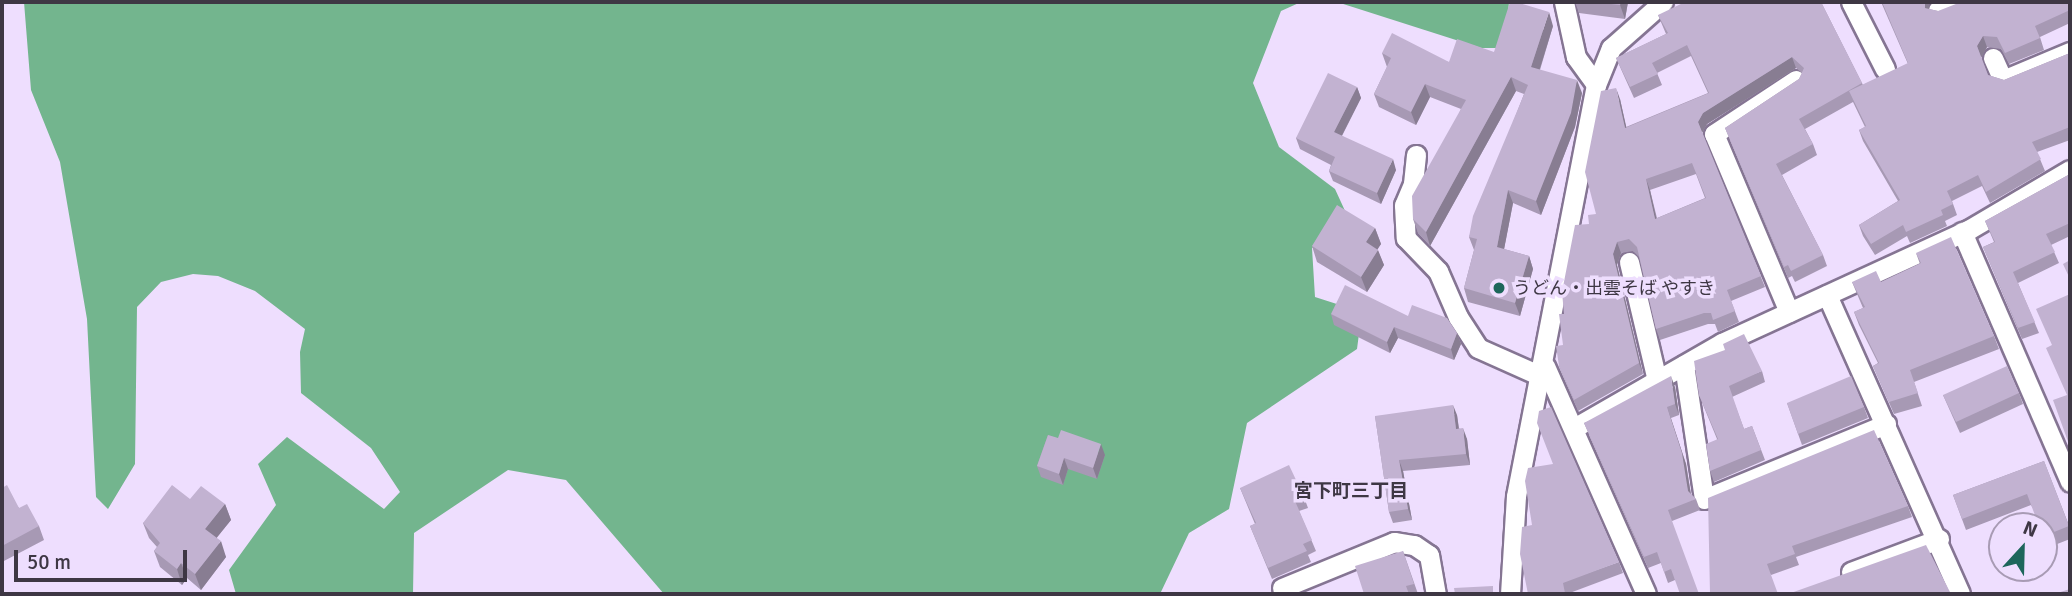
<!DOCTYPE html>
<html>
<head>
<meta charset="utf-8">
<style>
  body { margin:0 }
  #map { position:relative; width:2072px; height:596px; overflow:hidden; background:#eedefe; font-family:Signika,"Noto Sans JP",sans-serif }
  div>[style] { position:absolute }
  .forest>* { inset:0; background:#73b58e }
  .roads { filter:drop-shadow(2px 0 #857593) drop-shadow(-2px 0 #857593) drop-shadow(0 2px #857593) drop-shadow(0 -2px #857593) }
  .street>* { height:19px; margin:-9.5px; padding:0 9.5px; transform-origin:9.5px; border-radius:9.5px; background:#fff }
  .wall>* { inset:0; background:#a799b4 }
  .shaded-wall>* { inset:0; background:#887d92 }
  .building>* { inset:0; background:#c2b2d1 }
  .dots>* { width:19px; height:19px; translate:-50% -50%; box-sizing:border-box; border:4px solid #eedefe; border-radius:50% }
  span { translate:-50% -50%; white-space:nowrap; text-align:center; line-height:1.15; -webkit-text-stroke:7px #eedefe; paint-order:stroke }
  .poi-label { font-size:18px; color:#3e3744 }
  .left { translate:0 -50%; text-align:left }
  .neighbourhood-label { font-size:19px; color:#3e3744; font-weight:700 }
  .frame { position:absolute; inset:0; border:4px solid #3e3744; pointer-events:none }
  .north { position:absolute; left:1988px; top:512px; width:70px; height:70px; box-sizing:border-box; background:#eedefe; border:2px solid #a89bb4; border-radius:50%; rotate:22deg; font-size:19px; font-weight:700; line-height:28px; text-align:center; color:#3e3744 }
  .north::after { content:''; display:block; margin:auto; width:24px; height:32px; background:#1d665b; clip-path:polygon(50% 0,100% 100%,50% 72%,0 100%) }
  .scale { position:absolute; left:14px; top:550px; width:173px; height:32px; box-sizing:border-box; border:4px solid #3e3744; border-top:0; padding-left:9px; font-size:21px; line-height:24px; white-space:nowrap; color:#3e3744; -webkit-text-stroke:5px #eedefe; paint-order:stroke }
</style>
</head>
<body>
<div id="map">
  <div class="forest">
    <i style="clip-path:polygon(24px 2px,1301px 2px,1281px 11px,1253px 83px,1279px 147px,1335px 189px,1346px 213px,1333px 235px,1312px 248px,1315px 297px,1343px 306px,1360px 326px,1357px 349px,1247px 423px,1229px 509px,1189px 533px,1160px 594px,664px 594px,566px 480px,508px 470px,414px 533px,413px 594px,236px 594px,229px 570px,276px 505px,258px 464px,287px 437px,384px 509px,400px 492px,371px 448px,301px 393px,300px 352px,305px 329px,255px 291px,218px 276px,193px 274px,161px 282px,137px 307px,135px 464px,108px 509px,96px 497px,87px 319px,60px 162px,31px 90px)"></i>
    <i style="clip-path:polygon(1337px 2px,1509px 2px,1505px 48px,1481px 48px)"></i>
  </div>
  <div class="roads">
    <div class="street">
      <i style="left:1564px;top:2px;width:56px;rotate:77.7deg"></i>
      <i style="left:1576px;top:57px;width:34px;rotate:54deg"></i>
      <i style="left:1851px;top:2px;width:75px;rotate:63.1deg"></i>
      <i style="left:1938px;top:10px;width:25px;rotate:-18deg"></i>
      <i style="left:1993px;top:58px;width:24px;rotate:66deg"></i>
      <i style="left:2003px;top:80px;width:73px;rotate:-22.7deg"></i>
      <i style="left:1416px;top:155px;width:29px;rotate:96deg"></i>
      <i style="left:1413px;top:184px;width:23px;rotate:113deg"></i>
      <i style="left:1404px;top:205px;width:33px;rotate:87deg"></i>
      <i style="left:1406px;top:238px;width:46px;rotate:45.9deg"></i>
      <i style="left:1438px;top:271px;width:50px;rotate:66.5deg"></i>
      <i style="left:1458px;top:317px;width:37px;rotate:57deg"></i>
      <i style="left:1478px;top:348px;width:71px;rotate:24deg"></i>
      <i style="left:1962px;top:232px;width:272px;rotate:66.6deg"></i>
      <i style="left:1629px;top:262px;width:121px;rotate:76.7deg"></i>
      <i style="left:1827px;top:295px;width:327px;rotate:66deg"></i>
      <i style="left:1789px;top:312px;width:193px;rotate:-112.8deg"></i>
      <i style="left:1714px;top:134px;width:98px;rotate:-33.4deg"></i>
      <i style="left:1684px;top:365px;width:135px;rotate:81.5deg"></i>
      <i style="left:1704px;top:499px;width:197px;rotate:-22.4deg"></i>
      <i style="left:1545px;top:366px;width:249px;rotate:66.1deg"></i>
      <i style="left:1574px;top:428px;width:171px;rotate:-29.9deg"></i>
      <i style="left:1722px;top:343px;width:271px;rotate:-24.7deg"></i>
      <i style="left:1968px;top:230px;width:118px;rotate:-30.5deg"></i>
      <i style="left:1851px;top:572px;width:94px;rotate:-20.6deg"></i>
      <i style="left:1282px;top:588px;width:121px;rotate:-22.3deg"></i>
      <i style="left:1394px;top:542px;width:20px;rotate:9deg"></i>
      <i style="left:1414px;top:545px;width:18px;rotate:34deg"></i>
      <i style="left:1429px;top:555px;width:40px;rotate:80deg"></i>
      <i style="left:1510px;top:594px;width:98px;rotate:-86.5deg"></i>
      <i style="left:1516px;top:496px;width:419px;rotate:-79deg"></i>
      <i style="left:1596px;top:85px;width:40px;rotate:-68deg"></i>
      <i style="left:1611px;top:48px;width:69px;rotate:-41.5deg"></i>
    </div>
  </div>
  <div class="wall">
    <i style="clip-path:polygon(1575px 2px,1628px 2px,1625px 19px,1579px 13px)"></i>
    <i style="clip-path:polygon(evenodd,1821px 2px,1863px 85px,1908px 64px,1881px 2px,1929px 2px,1929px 9px,1938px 11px,2070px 2px,2070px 23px,2040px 37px,2044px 50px,2009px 64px,2001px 49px,1987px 47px,1981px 57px,1988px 75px,2004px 80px,2070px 53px,2070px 140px,2037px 152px,2045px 171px,1990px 203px,1982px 186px,1952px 201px,1957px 215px,1945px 221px,1947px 226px,1910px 243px,1907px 236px,1875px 255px,1863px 236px,1859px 225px,1898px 201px,1863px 141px,1859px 130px,1865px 127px,1853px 102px,1805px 129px,1813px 144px,1817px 155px,1782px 175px,1823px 255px,1827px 266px,1795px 282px,1792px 276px,1788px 278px,1725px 128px,1799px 79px,1802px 73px,1796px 68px,1707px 124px,1702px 132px,1765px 287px,1731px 301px,1739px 322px,1718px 332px,1715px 324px,1708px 324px,1660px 340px,1656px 329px,1639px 257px,1633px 251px,1621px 253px,1617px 265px,1643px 374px,1578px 411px,1559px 366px,1563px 345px,1564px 314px,1589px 224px,1596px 214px,1620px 99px,1626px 127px,1708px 93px,1691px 56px,1657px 73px,1662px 85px,1634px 98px,1616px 58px,1666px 34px,1658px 15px,1821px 2px,1696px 174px,1705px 198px,1657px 218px,1650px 190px,1696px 174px)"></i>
    <i style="clip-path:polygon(1553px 26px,1540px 70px,1582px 93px,1575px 127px,1541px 215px,1513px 203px,1504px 249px,1529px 256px,1533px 269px,1520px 316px,1468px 302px,1464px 288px,1474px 250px,1469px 237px,1524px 94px,1516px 91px,1430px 246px,1418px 233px,1413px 219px,1461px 109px,1430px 97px,1416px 125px,1379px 107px,1374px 94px,1387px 67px,1382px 53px,1449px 62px,1494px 52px)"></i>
    <i style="clip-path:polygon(1357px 87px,1361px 98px,1342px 136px,1396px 170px,1381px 204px,1333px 181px,1329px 171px,1331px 165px,1300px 149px,1296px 138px)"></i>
    <i style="clip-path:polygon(2070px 174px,2070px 236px,2051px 245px,2059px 263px,2018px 283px,2039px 333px,2022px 339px,1983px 247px,1994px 242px,1985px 221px)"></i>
    <i style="clip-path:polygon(1375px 228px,1381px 244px,1377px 249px,1384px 265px,1367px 292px,1317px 262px,1312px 246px)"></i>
    <i style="clip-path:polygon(1916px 253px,1994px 336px,1999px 349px,1914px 382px,1922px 406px,1894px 414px,1873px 366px,1878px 363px,1859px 325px,1854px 312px,1863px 308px,1852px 282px,1881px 282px,1920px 264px)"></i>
    <i style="clip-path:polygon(1331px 314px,1408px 316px,1457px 333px,1461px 344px,1454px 360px,1398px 338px,1390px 353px,1334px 325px)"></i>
    <i style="clip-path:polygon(1762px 371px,1765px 382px,1732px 397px,1744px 429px,1752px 426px,1765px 460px,1714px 482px,1710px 471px,1717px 439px,1699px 395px)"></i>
    <i style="clip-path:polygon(1675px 387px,1679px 415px,1671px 418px,1686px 464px,1691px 494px,1696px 499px,1700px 510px,1672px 521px,1675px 580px,1668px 583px,1661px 563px,1648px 568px,1584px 423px)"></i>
    <i style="clip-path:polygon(2019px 393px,2023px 404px,1960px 433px,1943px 395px)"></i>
    <i style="clip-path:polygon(1787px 403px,1864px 407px,1868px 418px,1802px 445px)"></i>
    <i style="clip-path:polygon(1457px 415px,1459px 428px,1467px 439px,1470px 465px,1403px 471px,1412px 520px,1393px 523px,1389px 512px,1375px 416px)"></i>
    <i style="clip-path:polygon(1048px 435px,1105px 455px,1097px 479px,1068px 469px,1063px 485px,1041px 477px,1037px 466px)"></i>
    <i style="clip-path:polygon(2044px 461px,2070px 528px,2070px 539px,2047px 548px,2044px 540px,2044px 526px,2031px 505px,1966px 530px,1953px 495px)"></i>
    <i style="clip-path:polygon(2px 488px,19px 508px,39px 526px,44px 540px,2px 562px)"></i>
    <i style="clip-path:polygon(1240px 488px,1304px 497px,1308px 508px,1299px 511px,1316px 551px,1308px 555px,1311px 562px,1272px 579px,1250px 526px,1255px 524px)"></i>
    <i style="clip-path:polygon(1708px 498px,1908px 506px,1912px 517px,1796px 557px,1799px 565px,1771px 575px)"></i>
    <i style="clip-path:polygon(190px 499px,225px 504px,231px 520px,216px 538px,226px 557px,201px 590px,187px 578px,182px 585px,160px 567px,154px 551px,157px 547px,149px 538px,143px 523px)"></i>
    <i style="clip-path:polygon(1403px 551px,1418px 594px,1364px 594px)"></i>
    <i style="clip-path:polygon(1619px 562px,1623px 573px,1567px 594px,1528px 594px)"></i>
  </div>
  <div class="shaded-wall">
    <i style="clip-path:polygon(1621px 2px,1628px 2px,1625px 19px,1620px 5px)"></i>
    <i style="clip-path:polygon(1925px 2px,1929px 2px,1929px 19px,1925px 8px)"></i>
    <i style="clip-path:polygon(1549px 12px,1553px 26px,1536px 81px,1531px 67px)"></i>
    <i style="clip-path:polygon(1983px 36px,1987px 47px,1981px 58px,1977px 46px)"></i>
    <i style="clip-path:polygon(1792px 57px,1796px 68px,1707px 124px,1702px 133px,1698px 122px,1703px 113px)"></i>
    <i style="clip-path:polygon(1511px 77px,1516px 91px,1430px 246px,1426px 232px)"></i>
    <i style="clip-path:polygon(1577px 80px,1582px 93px,1575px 127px,1541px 215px,1536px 201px)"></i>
    <i style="clip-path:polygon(1425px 84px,1430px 97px,1416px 125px,1411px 112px)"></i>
    <i style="clip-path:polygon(1357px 87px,1361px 98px,1338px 143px,1334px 132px)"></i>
    <i style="clip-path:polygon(1616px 88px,1620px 99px,1629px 139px,1625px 128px)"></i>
    <i style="clip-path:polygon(1393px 159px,1396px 170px,1381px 204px,1377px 193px)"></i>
    <i style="clip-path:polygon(1646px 179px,1650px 190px,1659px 230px,1655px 219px)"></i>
    <i style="clip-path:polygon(1508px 190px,1513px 203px,1502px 260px,1497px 247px)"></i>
    <i style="clip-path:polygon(1375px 228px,1381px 244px,1372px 258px,1366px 242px)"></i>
    <i style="clip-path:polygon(1617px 242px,1621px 253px,1617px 265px,1643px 374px,1639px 363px,1613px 254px)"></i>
    <i style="clip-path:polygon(1378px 250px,1384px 265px,1367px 292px,1361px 277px)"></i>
    <i style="clip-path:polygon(1529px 256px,1533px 269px,1520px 316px,1515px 303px)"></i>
    <i style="clip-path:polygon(1394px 327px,1398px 338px,1390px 353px,1387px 342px)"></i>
    <i style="clip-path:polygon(1457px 333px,1461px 344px,1454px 360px,1451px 349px)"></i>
    <i style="clip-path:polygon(1671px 376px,1675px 387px,1679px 415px,1675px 404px)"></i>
    <i style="clip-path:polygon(1453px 405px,1457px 415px,1460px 439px,1456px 429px)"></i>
    <i style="clip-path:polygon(1667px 407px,1686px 464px,1692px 502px,1688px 491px)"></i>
    <i style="clip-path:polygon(1463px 428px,1467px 439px,1470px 465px,1466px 454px)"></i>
    <i style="clip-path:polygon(1101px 444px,1105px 455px,1097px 479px,1093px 468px)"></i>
    <i style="clip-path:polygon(1064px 458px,1068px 469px,1063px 485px,1059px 474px)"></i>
    <i style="clip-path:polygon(1399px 460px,1403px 471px,1412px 520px,1408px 509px)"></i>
    <i style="clip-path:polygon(225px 504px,231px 520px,211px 545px,205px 529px)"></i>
    <i style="clip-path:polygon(221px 541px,226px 557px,201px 590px,195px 574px)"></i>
    <i style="clip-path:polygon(181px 563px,187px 578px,182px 585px,177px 569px)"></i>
  </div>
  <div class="building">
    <i style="clip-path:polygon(1510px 2px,1516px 2px,1549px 12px,1531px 67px,1577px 80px,1571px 113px,1536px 201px,1508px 190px,1497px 247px,1529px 256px,1515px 303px,1464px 288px,1477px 239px,1469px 237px,1473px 216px,1528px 85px,1511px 77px,1426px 232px,1413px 219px,1412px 196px,1466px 100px,1425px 84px,1411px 112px,1374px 94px,1391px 58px,1382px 53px,1392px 33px,1449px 62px,1457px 39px,1494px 52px)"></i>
    <i style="clip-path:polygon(1593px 2px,1621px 2px,1620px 5px)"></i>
    <i style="clip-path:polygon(evenodd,1685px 2px,1821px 2px,1862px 83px,1799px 119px,1813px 144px,1776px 164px,1823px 255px,1791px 271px,1788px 265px,1784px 267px,1725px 128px,1799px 79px,1804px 68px,1792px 57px,1703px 113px,1698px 122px,1761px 276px,1727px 290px,1735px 311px,1713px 320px,1711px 313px,1704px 313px,1656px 329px,1637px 247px,1629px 239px,1617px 242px,1613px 254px,1639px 363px,1574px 400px,1559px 366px,1556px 346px,1563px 345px,1559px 314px,1564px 314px,1562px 292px,1575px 225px,1589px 224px,1588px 215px,1596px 214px,1585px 172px,1601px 91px,1616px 88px,1625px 128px,1709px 93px,1687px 45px,1652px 63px,1658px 74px,1630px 87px,1616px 58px,1668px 33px,1658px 15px,1685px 2px,1692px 163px,1706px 198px,1655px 219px,1646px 179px,1692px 163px)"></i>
    <i style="clip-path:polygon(1882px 2px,1925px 2px,1925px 8px,1938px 11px,1961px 2px,2070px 2px,2070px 10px,2035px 26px,2040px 38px,2005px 53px,1997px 37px,1983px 36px,1977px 46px,1988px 75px,2004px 80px,2070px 53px,2070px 127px,2032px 142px,2041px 159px,1986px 192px,1978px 175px,1947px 191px,1953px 204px,1941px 210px,1943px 215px,1906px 232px,1903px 225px,1871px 244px,1859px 225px,1900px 200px,1859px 130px,1866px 126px,1849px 91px,1908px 63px)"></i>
    <i style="clip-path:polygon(1328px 73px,1357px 87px,1334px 132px,1393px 159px,1377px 193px,1329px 171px,1335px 157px,1296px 138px)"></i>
    <i style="clip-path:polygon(2070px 174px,2070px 223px,2046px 234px,2055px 252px,2013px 272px,2035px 322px,2018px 328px,1983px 247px,1995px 242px,1985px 221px)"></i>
    <i style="clip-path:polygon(1337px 205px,1375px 228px,1366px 242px,1378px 250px,1361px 277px,1312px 246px)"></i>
    <i style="clip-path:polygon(1951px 237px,1994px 336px,1910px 370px,1918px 393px,1889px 402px,1873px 366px,1879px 363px,1854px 312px,1865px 307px,1852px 282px,1876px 271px,1881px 282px,1921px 263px,1916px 253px)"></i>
    <i style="clip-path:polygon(2070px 260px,2070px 279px,2063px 264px)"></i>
    <i style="clip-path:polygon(1345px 285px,1408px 316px,1412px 305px,1447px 318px,1457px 333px,1451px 349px,1394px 327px,1387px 342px,1331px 314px)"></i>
    <i style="clip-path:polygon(2070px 294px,2070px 447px,2053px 400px,2067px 395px,2046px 348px,2052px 345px,2036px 309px)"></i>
    <i style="clip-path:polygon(1744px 334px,1762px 371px,1729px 386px,1744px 429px,1752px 426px,1761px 450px,1710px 471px,1706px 444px,1718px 439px,1699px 395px,1694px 361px,1725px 350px,1723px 344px)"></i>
    <i style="clip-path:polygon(2007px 366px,2019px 393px,1956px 422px,1943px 395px)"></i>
    <i style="clip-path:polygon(1671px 376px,1675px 404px,1667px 407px,1682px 453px,1688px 491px,1696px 499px,1668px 510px,1699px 594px,1680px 594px,1671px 569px,1664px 572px,1657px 552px,1644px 557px,1584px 423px)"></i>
    <i style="clip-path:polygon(1851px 376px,1864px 407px,1798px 434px,1787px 403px)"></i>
    <i style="clip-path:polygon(1453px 405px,1456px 429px,1463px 428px,1466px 454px,1399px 460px,1408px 509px,1389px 512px,1375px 416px)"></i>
    <i style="clip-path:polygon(1551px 407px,1619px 562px,1563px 583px,1565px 593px,1560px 594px,1528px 594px,1520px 554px,1522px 527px,1532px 525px,1525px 481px,1528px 468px,1553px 464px,1537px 423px,1539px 411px)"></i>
    <i style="clip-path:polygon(1061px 430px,1101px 444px,1093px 468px,1064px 458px,1059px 474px,1037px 466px,1048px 435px,1058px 438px)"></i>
    <i style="clip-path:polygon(1874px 430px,1908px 506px,1792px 546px,1795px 554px,1767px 564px,1778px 594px,1710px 594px,1708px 498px)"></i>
    <i style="clip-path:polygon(2044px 461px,2069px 526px,2044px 536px,2044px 526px,2039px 526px,2027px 494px,1962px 519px,1953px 495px)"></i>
    <i style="clip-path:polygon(1289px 465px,1304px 497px,1295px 501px,1312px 540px,1303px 544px,1307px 551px,1268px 568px,1250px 526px,1256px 523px,1240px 488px)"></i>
    <i style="clip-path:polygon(7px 485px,19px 508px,27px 504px,39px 526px,2px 546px,2px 488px)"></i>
    <i style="clip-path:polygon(172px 485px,190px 499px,201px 486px,225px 504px,205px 529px,221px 541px,195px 574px,181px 563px,177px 569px,154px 551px,160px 543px,143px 523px)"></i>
    <i style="clip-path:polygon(1926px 545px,1951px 594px,1788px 594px)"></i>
    <i style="clip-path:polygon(1403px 551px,1414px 584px,1406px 586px,1409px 594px,1364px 594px,1355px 566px)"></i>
    <i style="clip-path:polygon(1493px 586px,1493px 594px,1455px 594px,1454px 588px)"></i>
    <i style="clip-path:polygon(2070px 589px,2070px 594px,2054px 594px)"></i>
  </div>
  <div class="dots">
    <i style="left:1499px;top:288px;background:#1d665b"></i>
  </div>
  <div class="poi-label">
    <span class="left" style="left:1513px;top:288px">うどん・出雲そば やすき</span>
  </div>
  <div class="neighbourhood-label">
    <span style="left:1351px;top:492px">宮下町三丁目</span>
  </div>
  <div class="frame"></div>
  <div class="north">N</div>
  <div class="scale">50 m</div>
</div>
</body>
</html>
